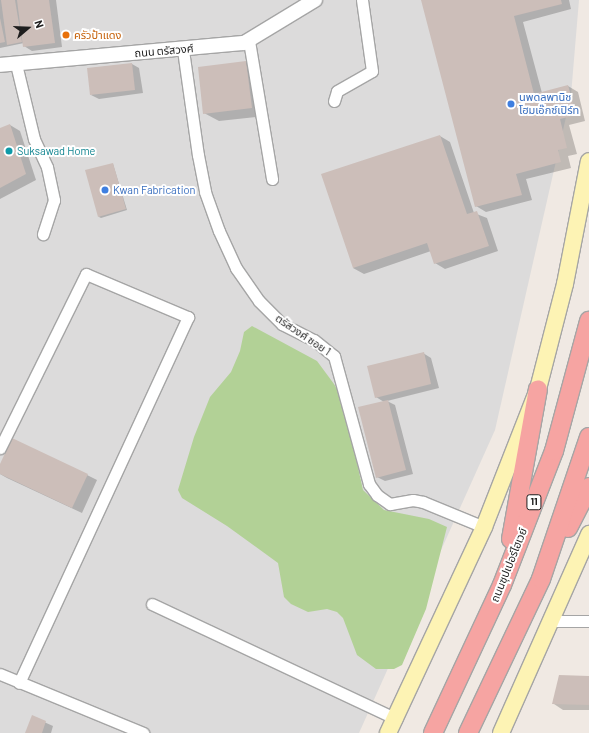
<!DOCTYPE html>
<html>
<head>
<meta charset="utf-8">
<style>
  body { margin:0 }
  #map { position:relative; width:589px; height:733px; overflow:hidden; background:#f0e9e3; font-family:Barlow,"Noto Sans Thai",sans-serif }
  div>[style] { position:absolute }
  .residential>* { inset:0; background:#dcdbdb }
  .forest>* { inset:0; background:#b2d196 }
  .shadow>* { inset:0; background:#0003 }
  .building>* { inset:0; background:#ccbeb9 }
  .roads { filter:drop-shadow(1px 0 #a5a5a5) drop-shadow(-1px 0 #a5a5a5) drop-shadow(0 1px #a5a5a5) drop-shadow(0 -1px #a5a5a5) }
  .minor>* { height:11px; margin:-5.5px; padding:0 5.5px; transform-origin:5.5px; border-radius:5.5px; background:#fff }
  .tertiary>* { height:14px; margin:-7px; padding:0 7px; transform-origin:7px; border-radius:7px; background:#fff }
  .secondary>* { height:16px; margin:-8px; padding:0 8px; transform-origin:8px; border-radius:8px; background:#fdf3b4 }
  .trunk>* { height:18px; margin:-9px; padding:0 9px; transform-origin:9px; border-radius:9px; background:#f6a4a2 }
  .dots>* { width:11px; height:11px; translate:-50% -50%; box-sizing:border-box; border:2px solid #fff; border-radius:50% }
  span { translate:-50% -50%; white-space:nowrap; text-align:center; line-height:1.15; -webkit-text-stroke:4px #fff; paint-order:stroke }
  .shield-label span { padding:1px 3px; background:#fff; border:1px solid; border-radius:3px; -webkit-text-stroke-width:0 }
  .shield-label { font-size:10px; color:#1e1e1e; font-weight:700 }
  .food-label { font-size:11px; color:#c56008 }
  .left { translate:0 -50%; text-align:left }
  .street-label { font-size:11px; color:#1e1e1e }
  .shop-label { font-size:11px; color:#366cbe }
  .culture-label { font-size:11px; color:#0d838f }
  .north { position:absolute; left:8px; top:8px; width:40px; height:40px; -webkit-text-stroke:3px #fff; paint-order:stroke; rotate:71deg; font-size:11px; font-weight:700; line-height:16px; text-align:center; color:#1e1e1e }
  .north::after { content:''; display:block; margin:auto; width:14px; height:18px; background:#1e1e1e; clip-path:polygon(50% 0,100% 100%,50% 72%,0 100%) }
</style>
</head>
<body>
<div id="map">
  <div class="residential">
    <i style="clip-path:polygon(0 0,579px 0,571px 95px,495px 430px,359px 733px,0 733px)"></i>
  </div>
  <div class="forest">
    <i style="clip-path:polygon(252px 326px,317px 361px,334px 384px,343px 400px,363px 490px,384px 510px,429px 519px,447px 527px,426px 609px,402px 665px,394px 669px,376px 669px,357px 655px,343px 618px,337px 612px,327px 609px,308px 612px,291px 604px,284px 597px,278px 563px,227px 526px,182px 498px,178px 490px,194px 437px,210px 397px,231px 372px,240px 351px,244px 332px)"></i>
  </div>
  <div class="shadow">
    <i style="clip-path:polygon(0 0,56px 0,62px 47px,32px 51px,24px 46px,24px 43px,0 48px)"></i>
    <i style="clip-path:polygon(422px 0,569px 0,571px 9px,523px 22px,542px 93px,568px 86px,578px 92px,585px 121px,569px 125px,577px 154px,568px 156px,571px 168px,526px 179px,532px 200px,486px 212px,476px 206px)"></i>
    <i style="clip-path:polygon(246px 62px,260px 71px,266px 116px,219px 121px,204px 113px)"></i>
    <i style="clip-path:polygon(132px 64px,139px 68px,143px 93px,99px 99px,91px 95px)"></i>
    <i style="clip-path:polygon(10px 125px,20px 131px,36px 180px,0 199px,0 129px)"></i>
    <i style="clip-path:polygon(440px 136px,450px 142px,474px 213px,487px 218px,498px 251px,445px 269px,435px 263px,431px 251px,364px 274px,353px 268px)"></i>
    <i style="clip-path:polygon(113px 164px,127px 210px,101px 218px,99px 217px)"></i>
    <i style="clip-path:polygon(423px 353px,431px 358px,439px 388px,387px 401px,395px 405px,413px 474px,385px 481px,377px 477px,384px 402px,376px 397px)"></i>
    <i style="clip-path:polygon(0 467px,87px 475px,97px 480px,82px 513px,7px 478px,0 474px)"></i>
    <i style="clip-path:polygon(589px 677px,589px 710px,563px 710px,554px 704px)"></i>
    <i style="clip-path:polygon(33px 717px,53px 726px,51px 733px,26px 733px)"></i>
  </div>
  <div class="building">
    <i style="clip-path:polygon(1px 0,15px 0,22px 42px,7px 45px)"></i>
    <i style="clip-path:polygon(17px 0,49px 0,55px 43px,23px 47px)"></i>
    <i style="clip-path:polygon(421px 0,561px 0,562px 4px,514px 16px,534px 94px,568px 85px,576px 115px,560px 119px,567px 148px,558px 150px,561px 162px,516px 174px,522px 195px,475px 207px)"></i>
    <i style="clip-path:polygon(0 18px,5px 42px,0 43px)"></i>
    <i style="clip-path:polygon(246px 61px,252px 108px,203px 114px,198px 67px)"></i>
    <i style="clip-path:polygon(132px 63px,135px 90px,90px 95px,87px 68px)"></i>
    <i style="clip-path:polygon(10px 124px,26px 174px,0 188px,0 128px)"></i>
    <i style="clip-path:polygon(440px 135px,467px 214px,477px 211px,489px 246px,434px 264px,427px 243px,353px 268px,321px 174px)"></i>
    <i style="clip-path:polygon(113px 163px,126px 209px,98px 217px,85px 170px)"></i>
    <i style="clip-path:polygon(424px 352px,431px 384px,375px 398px,367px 366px)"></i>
    <i style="clip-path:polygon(388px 400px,406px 470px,376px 478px,358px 407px)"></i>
    <i style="clip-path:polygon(12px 438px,88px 474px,72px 508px,0 474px,0 464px)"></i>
    <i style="clip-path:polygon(559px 675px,589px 676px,589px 705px,552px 704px)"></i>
    <i style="clip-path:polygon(32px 715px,46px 721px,42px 733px,25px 733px)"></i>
  </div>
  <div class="roads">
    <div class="minor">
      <i style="left:249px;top:41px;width:140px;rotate:80.5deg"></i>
      <i style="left:183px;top:50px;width:106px;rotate:81.9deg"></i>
      <i style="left:198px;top:155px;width:38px;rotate:79deg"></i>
      <i style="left:205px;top:192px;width:41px;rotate:70.3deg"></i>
      <i style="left:219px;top:231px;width:41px;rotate:65.3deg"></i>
      <i style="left:236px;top:268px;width:40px;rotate:55.1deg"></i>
      <i style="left:259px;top:301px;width:33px;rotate:45deg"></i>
      <i style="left:282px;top:324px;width:36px;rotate:27deg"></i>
      <i style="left:314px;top:340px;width:26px;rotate:39deg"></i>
      <i style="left:334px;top:356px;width:133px;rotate:74.7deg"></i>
      <i style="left:369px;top:484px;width:14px;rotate:54deg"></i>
      <i style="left:377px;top:495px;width:16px;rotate:35deg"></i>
      <i style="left:390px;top:504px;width:23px;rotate:-10deg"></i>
      <i style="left:413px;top:500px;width:10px;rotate:11deg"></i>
      <i style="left:423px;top:502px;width:66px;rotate:22.3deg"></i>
      <i style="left:16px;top:64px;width:77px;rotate:76.5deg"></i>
      <i style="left:34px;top:139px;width:31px;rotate:65deg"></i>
      <i style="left:47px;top:167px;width:34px;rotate:78deg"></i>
      <i style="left:54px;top:200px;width:36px;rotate:108deg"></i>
      <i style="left:334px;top:101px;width:10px;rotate:-73deg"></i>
      <i style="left:337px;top:91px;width:40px;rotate:-29.7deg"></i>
      <i style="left:372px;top:71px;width:72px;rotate:-98deg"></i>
      <i style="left:0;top:448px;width:194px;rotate:-63.7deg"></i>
      <i style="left:86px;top:274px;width:111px;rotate:22.9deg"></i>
      <i style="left:188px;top:317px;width:403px;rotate:114.8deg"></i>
      <i style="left:152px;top:604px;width:270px;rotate:25.2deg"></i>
      <i style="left:552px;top:621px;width:37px"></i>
      <i style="left:0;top:674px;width:155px;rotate:22.4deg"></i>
    </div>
    <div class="tertiary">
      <i style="left:0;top:65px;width:245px;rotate:-5.2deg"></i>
      <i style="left:244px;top:43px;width:83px;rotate:-31.2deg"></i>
    </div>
    <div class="secondary">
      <i style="left:388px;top:733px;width:227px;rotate:-65deg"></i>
      <i style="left:484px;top:527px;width:148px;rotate:-68.6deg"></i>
      <i style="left:538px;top:389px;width:108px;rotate:-75.6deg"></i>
      <i style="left:565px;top:284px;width:125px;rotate:-79deg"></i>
      <i style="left:501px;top:733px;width:218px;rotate:-66.1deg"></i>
    </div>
    <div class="trunk">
      <i style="left:568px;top:528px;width:46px;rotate:-62.9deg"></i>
      <i style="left:511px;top:539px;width:152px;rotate:-79.8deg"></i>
      <i style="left:433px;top:733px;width:163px;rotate:-65deg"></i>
      <i style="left:502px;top:585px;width:144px;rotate:-68.8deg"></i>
      <i style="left:554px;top:451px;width:135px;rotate:-74.9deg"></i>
      <i style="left:468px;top:733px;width:170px;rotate:-64.6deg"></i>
      <i style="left:541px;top:579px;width:150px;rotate:-71.3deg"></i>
    </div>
  </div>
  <div class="dots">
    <i style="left:66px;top:35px;background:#e8710a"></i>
    <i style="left:511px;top:104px;background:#3f7fe0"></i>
    <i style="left:9px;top:151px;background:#0f9aa8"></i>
    <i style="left:105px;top:190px;background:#3f7fe0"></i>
  </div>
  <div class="shield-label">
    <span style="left:534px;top:502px">11</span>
  </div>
  <div class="food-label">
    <span class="left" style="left:74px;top:35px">ครัวป้าแดง</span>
  </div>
  <div class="street-label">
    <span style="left:164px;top:51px;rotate:-5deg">ถนน ตรัสวงศ์</span>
    <span style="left:303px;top:335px;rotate:34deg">ตรัสวงศ์ ซอย 1</span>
    <span style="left:509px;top:565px;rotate:-68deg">ถนนซุปเปอร์ไฮเวย์</span>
  </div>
  <div class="shop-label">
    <span class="left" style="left:519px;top:104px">นพดลพานิช<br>โฮมเอ๊กซ์เปิร์ท</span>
    <span class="left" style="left:113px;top:190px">Kwan Fabrication</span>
  </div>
  <div class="culture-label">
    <span class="left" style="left:17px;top:151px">Suksawad Home</span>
  </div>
  <div class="north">N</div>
</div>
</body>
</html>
